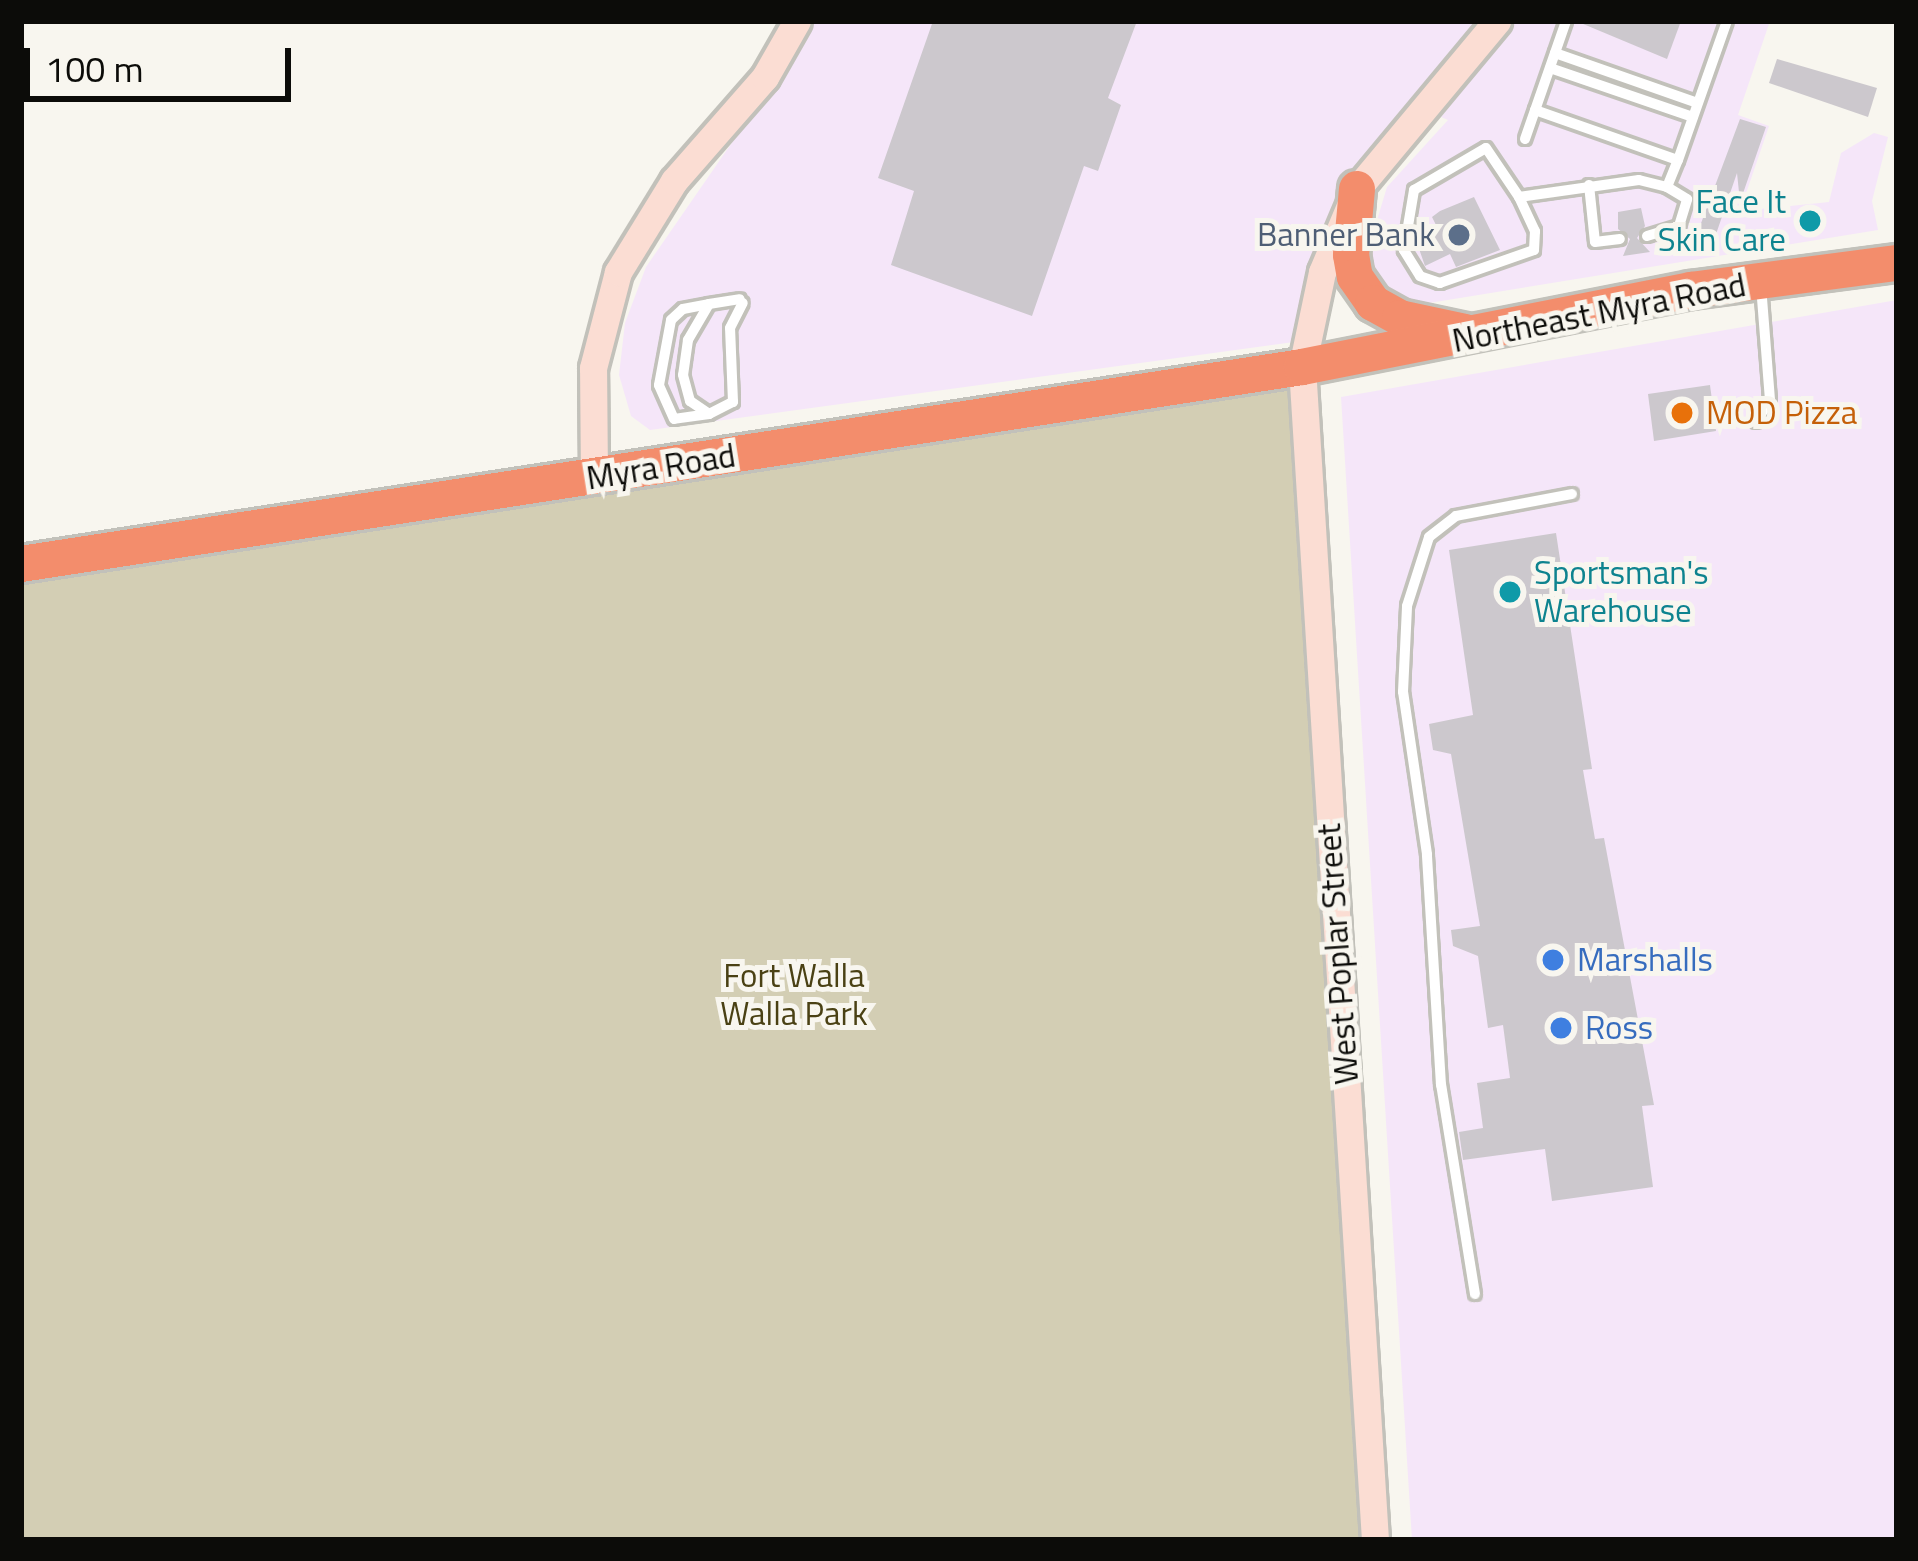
<!DOCTYPE html>
<html>
<head>
<meta charset="utf-8">
<style>
  body { margin:0 }
  #map { position:relative; width:1918px; height:1561px; overflow:hidden; background:#f8f6ef; font-family:"Titillium Web",sans-serif }
  div>[style] { position:absolute }
  .commercial>* { inset:0; background:#f5e6f9 }
  .green>* { inset:0; background:#d3ceb4 }
  .building>* { inset:0; background:#ccc8cd }
  .roads { filter:drop-shadow(3px 0 #c2c1ba) drop-shadow(-3px 0 #c2c1ba) drop-shadow(0 3px #c2c1ba) drop-shadow(0 -3px #c2c1ba) }
  .lane>* { height:10px; margin:-5px; padding:0 5px; transform-origin:5px; border-radius:5px; background:#fff }
  .secondary>* { height:27px; margin:-13.5px; padding:0 13.5px; transform-origin:13.5px; border-radius:13.5px; background:#fbddd3 }
  .highway>* { height:36px; margin:-18px; padding:0 18px; transform-origin:18px; border-radius:18px; background:#f38d6c }
  .dots>* { width:33px; height:33px; translate:-50% -50%; box-sizing:border-box; border:6px solid #f8f6ef; border-radius:50% }
  span { translate:-50% -50%; white-space:nowrap; text-align:center; line-height:1.15; -webkit-text-stroke:10px #f8f6ef; paint-order:stroke }
  .culture-label { font-size:33px; color:#0d838f }
  .right { translate:-100% -50%; text-align:right }
  .left { translate:0 -50%; text-align:left }
  .service-label { font-size:33px; color:#4e5e75 }
  .street-label { font-size:33px; color:#0c0c09 }
  .food-label { font-size:33px; color:#c56008 }
  .shop-label { font-size:33px; color:#366cbe }
  .park-label { font-size:33px; color:#4a4114 }
  .frame { position:absolute; inset:0; border:24px solid #0c0c09; pointer-events:none }
  .scale { position:absolute; left:24px; top:48px; width:267px; height:54px; box-sizing:border-box; border:6px solid #0c0c09; border-top:0; padding-left:15px; font-size:36px; line-height:42px; white-space:nowrap; color:#0c0c09; -webkit-text-stroke:9px #f8f6ef; paint-order:stroke }
</style>
</head>
<body>
<div id="map">
  <div class="commercial">
    <i style="clip-path:polygon(816px 21px,1480px 21px,1347px 183px,1317px 244px,1294px 342px,650px 430px,631px 416px,619px 375px,625px 323px,646px 267px)"></i>
    <i style="clip-path:polygon(1515px 21px,1770px 21px,1738px 115px,1769px 126px,1740px 211px,1829px 202px,1841px 153px,1874px 133px,1888px 137px,1872px 201px,1878px 230px,1423px 304px,1377px 290px,1365px 260px,1387px 187px,1448px 120px,1441px 117px)"></i>
    <i style="clip-path:polygon(1897px 300px,1897px 1540px,1412px 1540px,1341px 397px)"></i>
  </div>
  <div class="green">
    <i style="clip-path:polygon(1302px 367px,1375px 1540px,21px 1540px,21px 564px)"></i>
  </div>
  <div class="building">
    <i style="clip-path:polygon(933px 21px,1137px 21px,1108px 98px,1121px 105px,1098px 171px,1084px 166px,1032px 316px,891px 265px,914px 191px,878px 178px)"></i>
    <i style="clip-path:polygon(1576px 21px,1681px 21px,1667px 59px)"></i>
    <i style="clip-path:polygon(1777px 59px,1877px 88px,1868px 117px,1769px 83px)"></i>
    <i style="clip-path:polygon(1740px 119px,1766px 127px,1740px 202px,1737px 173px,1714px 240px,1697px 234px)"></i>
    <i style="clip-path:polygon(1474px 197px,1500px 250px,1456px 267px,1450px 254px,1425px 266px,1416px 240px,1438px 229px,1432px 217px,1440px 211px)"></i>
    <i style="clip-path:polygon(1641px 208px,1645px 226px,1637px 238px,1650px 252px,1623px 256px,1630px 239px,1618px 229px,1618px 212px)"></i>
    <i style="clip-path:polygon(1710px 385px,1716px 431px,1654px 441px,1648px 394px)"></i>
    <i style="clip-path:polygon(1556px 533px,1592px 769px,1583px 770px,1595px 839px,1604px 838px,1654px 1105px,1642px 1106px,1653px 1187px,1552px 1201px,1545px 1149px,1463px 1160px,1459px 1132px,1483px 1128px,1477px 1083px,1510px 1078px,1503px 1025px,1488px 1028px,1478px 956px,1453px 946px,1451px 930px,1480px 926px,1451px 754px,1433px 750px,1429px 724px,1473px 715px,1449px 550px)"></i>
  </div>
  <div class="roads">
    <div class="lane">
      <i style="left:1555px;top:53px;width:151px;rotate:19.3deg"></i>
      <i style="left:1550px;top:68px;width:151px;rotate:18.9deg"></i>
      <i style="left:1535px;top:110px;width:151px;rotate:19.3deg"></i>
      <i style="left:1678px;top:160px;width:147px;rotate:-70.6deg"></i>
      <i style="left:1525px;top:139px;width:125px;rotate:-70.8deg"></i>
      <i style="left:1589px;top:185px;width:57px;rotate:84deg"></i>
      <i style="left:1595px;top:242px;width:25px;rotate:-7deg"></i>
      <i style="left:1519px;top:197px;width:38px;rotate:65deg"></i>
      <i style="left:1535px;top:231px;width:19px;rotate:93deg"></i>
      <i style="left:1534px;top:250px;width:100px;rotate:160.7deg"></i>
      <i style="left:1440px;top:283px;width:21px;rotate:-161deg"></i>
      <i style="left:1420px;top:276px;width:31px;rotate:-122deg"></i>
      <i style="left:1404px;top:250px;width:61px;rotate:-80.5deg"></i>
      <i style="left:1414px;top:190px;width:83px;rotate:-30.3deg"></i>
      <i style="left:1486px;top:148px;width:59px;rotate:56deg"></i>
      <i style="left:1519px;top:197px;width:121px;rotate:-8.1deg"></i>
      <i style="left:1639px;top:180px;width:29px;rotate:14deg"></i>
      <i style="left:1667px;top:187px;width:29px;rotate:-68deg"></i>
      <i style="left:1647px;top:236px;width:34px;rotate:-17deg"></i>
      <i style="left:1679px;top:226px;width:28px;rotate:-73deg"></i>
      <i style="left:1687px;top:199px;width:23px;rotate:-149deg"></i>
      <i style="left:709px;top:304px;width:42px;rotate:120.3deg"></i>
      <i style="left:688px;top:340px;width:35px;rotate:98deg"></i>
      <i style="left:683px;top:375px;width:27px;rotate:75deg"></i>
      <i style="left:690px;top:401px;width:23px;rotate:34deg"></i>
      <i style="left:709px;top:414px;width:35px;rotate:172deg"></i>
      <i style="left:674px;top:419px;width:37px;rotate:-114deg"></i>
      <i style="left:659px;top:385px;width:66px;rotate:-79.5deg"></i>
      <i style="left:671px;top:320px;width:16px;rotate:-43deg"></i>
      <i style="left:683px;top:309px;width:26px;rotate:-11deg"></i>
      <i style="left:709px;top:304px;width:31px;rotate:-9deg"></i>
      <i style="left:709px;top:414px;width:27px;rotate:-27deg"></i>
      <i style="left:733px;top:402px;width:74px;rotate:-92.3deg"></i>
      <i style="left:730px;top:328px;width:28px;rotate:-63deg"></i>
      <i style="left:1756px;top:422px;width:26px;rotate:-58deg"></i>
      <i style="left:1770px;top:400px;width:115px;rotate:-94.5deg"></i>
      <i style="left:1475px;top:1294px;width:212px;rotate:-99.2deg"></i>
      <i style="left:1441px;top:1085px;width:231px;rotate:-93.5deg"></i>
      <i style="left:1427px;top:854px;width:164px;rotate:-98.4deg"></i>
      <i style="left:1403px;top:692px;width:86px;rotate:-87.3deg"></i>
      <i style="left:1407px;top:606px;width:72px;rotate:-72.3deg"></i>
      <i style="left:1429px;top:537px;width:34px;rotate:-38deg"></i>
      <i style="left:1456px;top:516px;width:118px;rotate:-10.7deg"></i>
    </div>
    <div class="secondary">
      <i style="left:594px;top:477px;width:109px;rotate:-90.5deg"></i>
      <i style="left:593px;top:368px;width:99px;rotate:-75.4deg"></i>
      <i style="left:618px;top:272px;width:107px;rotate:-58.4deg"></i>
      <i style="left:674px;top:181px;width:138px;rotate:-48.8deg"></i>
      <i style="left:765px;top:77px;width:64px;rotate:-60.3deg"></i>
      <i style="left:1375px;top:1540px;width:1175px;rotate:-93.56deg"></i>
      <i style="left:1302px;top:367px;width:97px;rotate:-78.1deg"></i>
      <i style="left:1322px;top:272px;width:90px;rotate:-67.1deg"></i>
      <i style="left:1357px;top:189px;width:219px;rotate:-50.2deg"></i>
    </div>
    <div class="highway">
      <i style="left:1357px;top:189px;width:66px;rotate:95.2deg"></i>
      <i style="left:1351px;top:255px;width:22px;rotate:80deg"></i>
      <i style="left:1355px;top:277px;width:32px;rotate:55deg"></i>
      <i style="left:1373px;top:303px;width:31px;rotate:29deg"></i>
      <i style="left:1400px;top:318px;width:66px;rotate:12.2deg"></i>
      <i style="left:21px;top:564px;width:1296px;rotate:-8.74deg"></i>
      <i style="left:1302px;top:367px;width:397px;rotate:-11.2deg"></i>
      <i style="left:1691px;top:290px;width:208px;rotate:-7.5deg"></i>
    </div>
  </div>
  <div class="dots">
    <i style="left:1810px;top:221px;background:#0f9aa8"></i>
    <i style="left:1459px;top:235px;background:#5c6f8a"></i>
    <i style="left:1682px;top:413px;background:#e8710a"></i>
    <i style="left:1510px;top:592px;background:#0f9aa8"></i>
    <i style="left:1553px;top:960px;background:#3f7fe0"></i>
    <i style="left:1561px;top:1028px;background:#3f7fe0"></i>
  </div>
  <div class="culture-label">
    <span class="right" style="left:1786px;top:221px">Face It<br>Skin Care</span>
    <span class="left" style="left:1534px;top:592px">Sportsman's<br>Warehouse</span>
  </div>
  <div class="service-label">
    <span class="right" style="left:1435px;top:235px">Banner Bank</span>
  </div>
  <div class="street-label">
    <span style="left:1599px;top:313px;rotate:-11deg">Northeast Myra Road</span>
    <span style="left:661px;top:467px;rotate:-9deg">Myra Road</span>
    <span style="left:1338px;top:954px;rotate:-94deg">West Poplar Street</span>
  </div>
  <div class="food-label">
    <span class="left" style="left:1706px;top:413px">MOD Pizza</span>
  </div>
  <div class="shop-label">
    <span class="left" style="left:1577px;top:960px">Marshalls</span>
    <span class="left" style="left:1585px;top:1028px">Ross</span>
  </div>
  <div class="park-label">
    <span style="left:794px;top:995px">Fort Walla<br>Walla Park</span>
  </div>
  <div class="frame"></div>
  <div class="scale">100 m</div>
</div>
</body>
</html>
